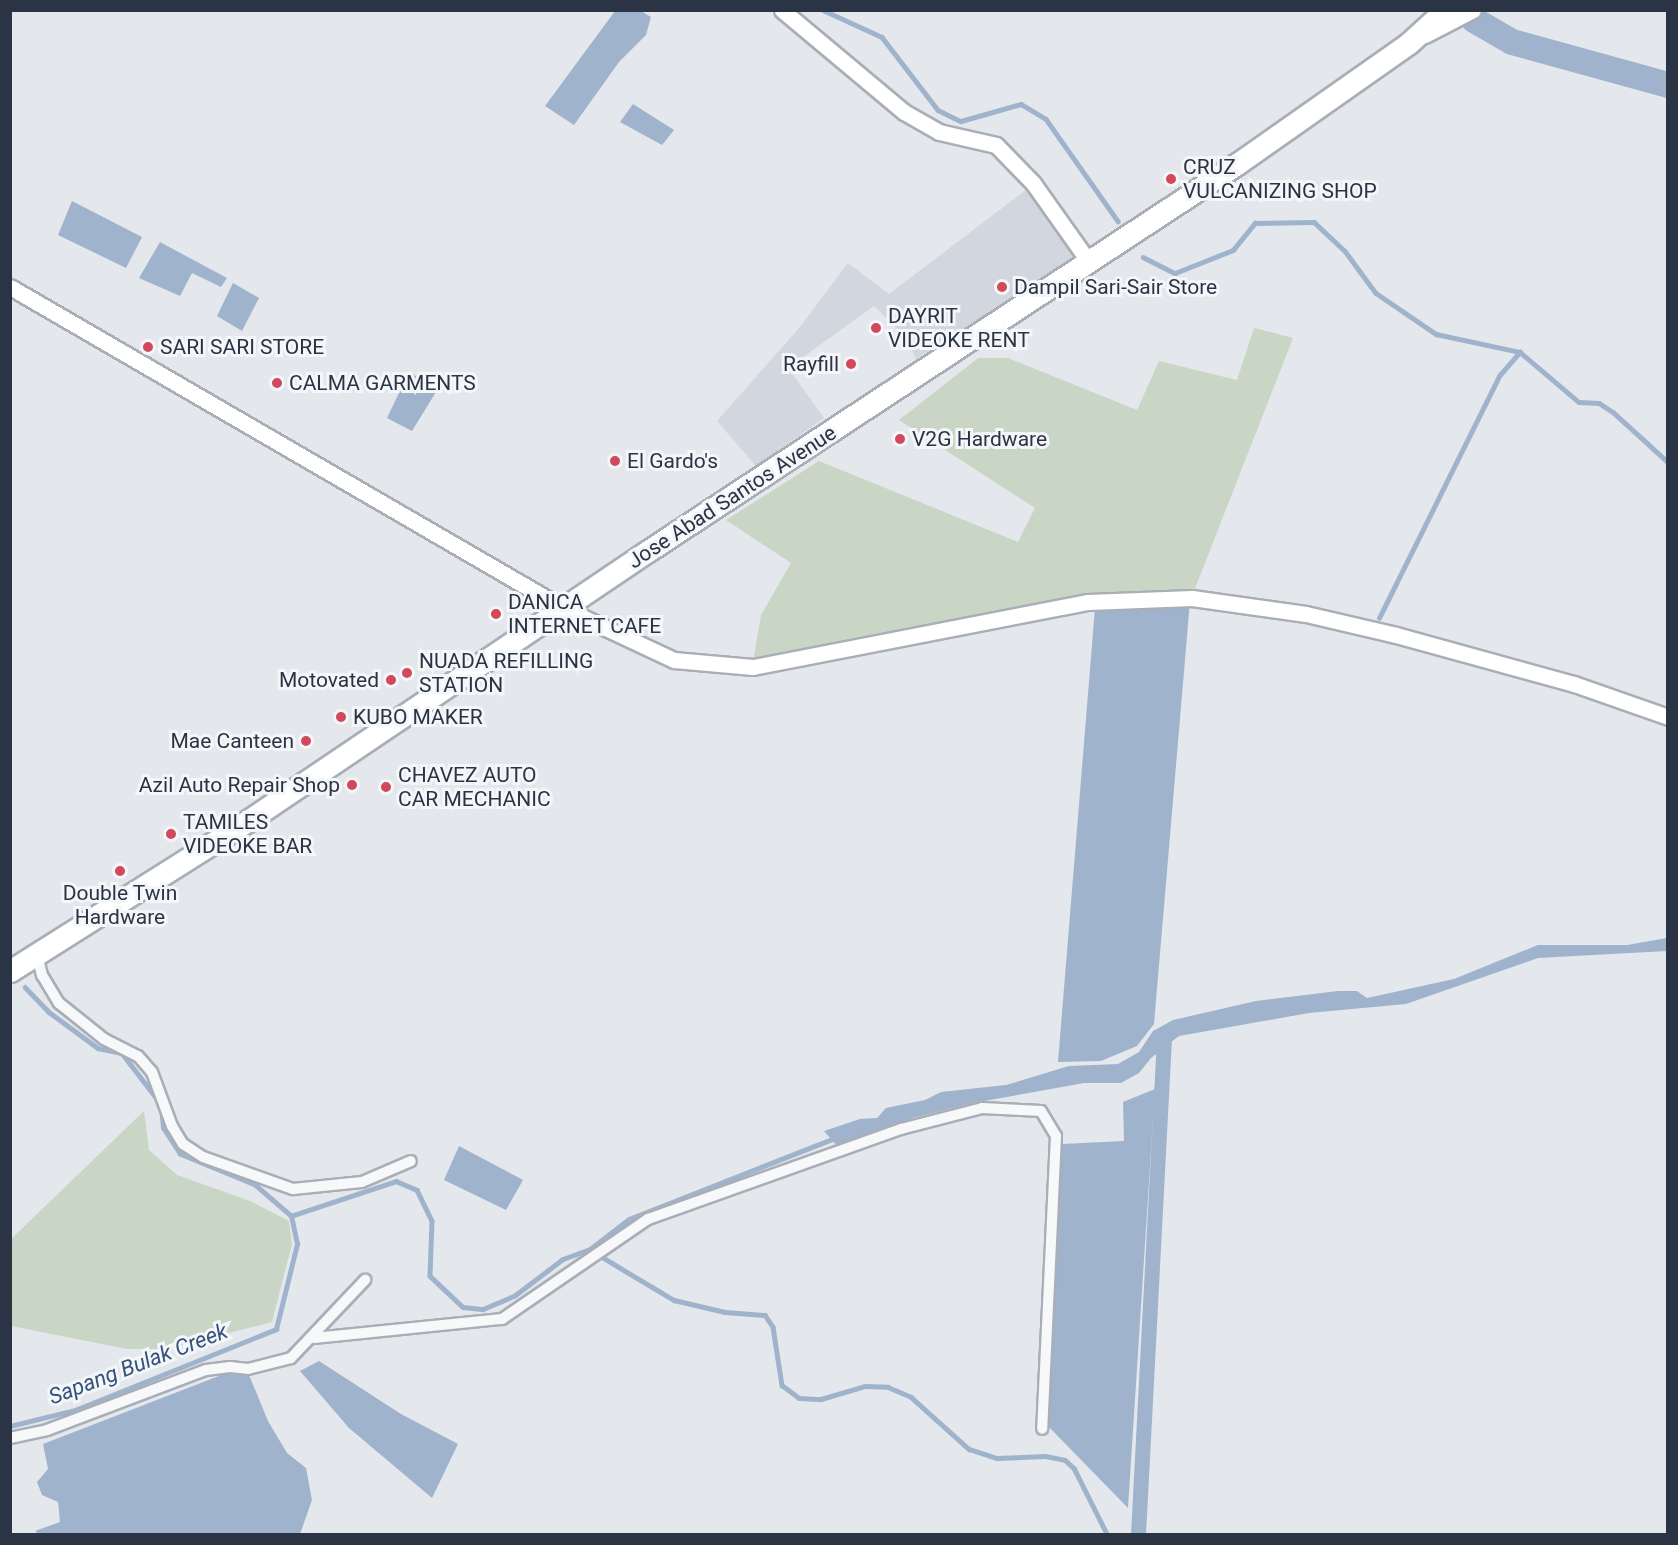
<!DOCTYPE html>
<html>
<head>
<meta charset="utf-8">
<style>
  body { margin:0 }
  #map { position:relative; width:1678px; height:1545px; overflow:hidden; background:#e4e7ec; font-family:Roboto,sans-serif }
  div>[style] { position:absolute }
  .built>* { inset:0; background:#d2d6de }
  .green>* { inset:0; background:#c9d6c5 }
  .water>* { inset:0; background:#9fb4cc }
  .stream>* { height:4.5px; margin:-2.25px; padding:0 2.25px; transform-origin:2.25px; border-radius:2.25px; background:#9fb4cc }
  .canal>* { height:15px; margin:-7.5px; padding:0 7.5px; transform-origin:7.5px; border-radius:7.5px; background:#9fb4cc }
  .river>* { height:26px; margin:-13px; padding:0 13px; transform-origin:13px; border-radius:13px; background:#9fb4cc }
  .roads { filter:drop-shadow(2px 0 #a9aeb7) drop-shadow(-2px 0 #a9aeb7) drop-shadow(0 2px #a9aeb7) drop-shadow(0 -2px #a9aeb7) }
  .street>* { height:10px; margin:-5px; padding:0 5px; transform-origin:5px; border-radius:5px; background:#f7f8fa }
  .secondary>* { height:15px; margin:-7.5px; padding:0 7.5px; transform-origin:7.5px; border-radius:7.5px; background:#fff }
  .highway>* { height:21px; margin:-10.5px; padding:0 10.5px; transform-origin:10.5px; border-radius:10.5px; background:#fff }
  .dots>* { width:16px; height:16px; translate:-50% -50%; box-sizing:border-box; border:3px solid #f4f6f9; border-radius:50% }
  span { translate:-50% -50%; white-space:nowrap; text-align:center; line-height:1.15; -webkit-text-stroke:6px #f4f6f9; paint-order:stroke }
  .poi-label { font-size:21px; color:#2b3445 }
  .left { translate:0 -50%; text-align:left }
  .right { translate:-100% -50%; text-align:right }
  .street-label { font-size:21px; color:#2b3445 }
  .water-label { font-size:22px; color:#34527a; font-style:italic }
  .frame { position:absolute; inset:0; border:12px solid #2b3445; pointer-events:none }
</style>
</head>
<body>
<div id="map">
  <div class="built">
    <i style="clip-path:polygon(1030px 187px,1071px 248px,1072px 259px,916px 359px,905px 336px,874px 306px,788px 368px,824px 418px,756px 466px,717px 421px,800px 327px,848px 263px,889px 294px)"></i>
  </div>
  <div class="green">
    <i style="clip-path:polygon(1254px 328px,1293px 338px,1194px 591px,1089px 594px,753px 662px,761px 615px,791px 563px,726px 520px,819px 461px,1018px 542px,1035px 508px,899px 420px,978px 358px,1008px 358px,1137px 410px,1159px 361px,1237px 380px)"></i>
    <i style="clip-path:polygon(144px 1111px,149px 1150px,177px 1175px,250px 1201px,289px 1221px,292px 1244px,272px 1322px,167px 1349px,127px 1349px,11px 1326px,11px 1239px)"></i>
  </div>
  <div class="water">
    <i style="clip-path:polygon(615px 11px,641px 11px,651px 17px,646px 35px,619px 62px,574px 125px,545px 106px)"></i>
    <i style="clip-path:polygon(633px 104px,674px 130px,662px 145px,620px 122px)"></i>
    <i style="clip-path:polygon(72px 201px,142px 237px,126px 268px,58px 235px)"></i>
    <i style="clip-path:polygon(160px 242px,227px 278px,221px 287px,192px 273px,180px 296px,139px 278px)"></i>
    <i style="clip-path:polygon(233px 283px,259px 298px,242px 331px,217px 316px)"></i>
    <i style="clip-path:polygon(409px 372px,434px 387px,436px 392px,412px 431px,387px 418px)"></i>
    <i style="clip-path:polygon(1190px 601px,1154px 1024px,1137px 1046px,1101px 1061px,1058px 1062px,1095px 608px)"></i>
    <i style="clip-path:polygon(1667px 938px,1667px 951px,1538px 958px,1406px 1004px,1309px 1013px,1179px 1036px,1151px 1058px,1139px 1073px,1121px 1083px,1084px 1083px,973px 1103px,913px 1118px,837px 1146px,824px 1131px,860px 1119px,877px 1118px,886px 1108px,925px 1100px,941px 1092px,1006px 1085px,1069px 1066px,1118px 1064px,1139px 1052px,1153px 1031px,1173px 1020px,1256px 1001px,1338px 991px,1357px 991px,1367px 998px,1454px 979px,1538px 945px,1627px 945px)"></i>
    <i style="clip-path:polygon(1155px 1089px,1128px 1508px,1047px 1425px,1062px 1144px,1124px 1141px,1123px 1102px)"></i>
    <i style="clip-path:polygon(459px 1146px,523px 1180px,506px 1210px,444px 1180px)"></i>
    <i style="clip-path:polygon(319px 1361px,401px 1414px,458px 1444px,432px 1498px,349px 1428px,300px 1371px)"></i>
    <i style="clip-path:polygon(224px 1374px,249px 1375px,268px 1421px,287px 1453px,306px 1468px,312px 1500px,300px 1534px,39px 1534px,35px 1531px,60px 1522px,58px 1502px,42px 1495px,37px 1482px,48px 1469px,43px 1444px)"></i>
  </div>
  <div class="stream">
    <i style="left:823px;top:10px;width:65px;rotate:24.6deg"></i>
    <i style="left:882px;top:37px;width:92px;rotate:52.5deg"></i>
    <i style="left:938px;top:110px;width:25px;rotate:26deg"></i>
    <i style="left:961px;top:121px;width:62px;rotate:-15.8deg"></i>
    <i style="left:1021px;top:104px;width:29px;rotate:31deg"></i>
    <i style="left:1046px;top:119px;width:125px;rotate:54.8deg"></i>
    <i style="left:1143px;top:257px;width:36px;rotate:27deg"></i>
    <i style="left:1175px;top:273px;width:62px;rotate:-21.6deg"></i>
    <i style="left:1233px;top:250px;width:35px;rotate:-51deg"></i>
    <i style="left:1255px;top:223px;width:59px;rotate:-1deg"></i>
    <i style="left:1314px;top:222px;width:42px;rotate:43.1deg"></i>
    <i style="left:1345px;top:251px;width:52px;rotate:53.6deg"></i>
    <i style="left:1376px;top:293px;width:73px;rotate:34.3deg"></i>
    <i style="left:1436px;top:334px;width:86px;rotate:12.1deg"></i>
    <i style="left:1520px;top:352px;width:77px;rotate:40.3deg"></i>
    <i style="left:1579px;top:402px;width:20px;rotate:3deg"></i>
    <i style="left:1599px;top:403px;width:17px;rotate:33deg"></i>
    <i style="left:1613px;top:412px;width:74px;rotate:42.3deg"></i>
    <i style="left:1379px;top:618px;width:270px;rotate:-63.6deg"></i>
    <i style="left:1499px;top:376px;width:32px;rotate:-49deg"></i>
    <i style="left:25px;top:987px;width:35px;rotate:46deg"></i>
    <i style="left:49px;top:1012px;width:61px;rotate:36.3deg"></i>
    <i style="left:98px;top:1048px;width:25px;rotate:12deg"></i>
    <i style="left:122px;top:1053px;width:59px;rotate:52.5deg"></i>
    <i style="left:291px;top:1216px;width:111px;rotate:-18.4deg"></i>
    <i style="left:396px;top:1181px;width:23px;rotate:23deg"></i>
    <i style="left:417px;top:1190px;width:34px;rotate:64deg"></i>
    <i style="left:432px;top:1221px;width:55px;rotate:92.1deg"></i>
    <i style="left:430px;top:1276px;width:45px;rotate:43.2deg"></i>
    <i style="left:463px;top:1307px;width:20px;rotate:6deg"></i>
    <i style="left:483px;top:1309px;width:34px;rotate:-23deg"></i>
    <i style="left:514px;top:1296px;width:61px;rotate:-37.1deg"></i>
    <i style="left:563px;top:1259px;width:29px;rotate:-20deg"></i>
    <i style="left:590px;top:1249px;width:49px;rotate:-37.6deg"></i>
    <i style="left:629px;top:1219px;width:221px;rotate:-21.5deg"></i>
    <i style="left:597px;top:1254px;width:90px;rotate:30.9deg"></i>
    <i style="left:674px;top:1300px;width:52px;rotate:13.2deg"></i>
    <i style="left:725px;top:1312px;width:40px;rotate:4.3deg"></i>
    <i style="left:765px;top:1315px;width:14px;rotate:56deg"></i>
    <i style="left:773px;top:1327px;width:59px;rotate:81.2deg"></i>
    <i style="left:782px;top:1385px;width:21px;rotate:37deg"></i>
    <i style="left:799px;top:1398px;width:22px;rotate:3deg"></i>
    <i style="left:821px;top:1399px;width:46px;rotate:-16.5deg"></i>
    <i style="left:865px;top:1386px;width:23px;rotate:2deg"></i>
    <i style="left:888px;top:1387px;width:25px;rotate:23deg"></i>
    <i style="left:911px;top:1397px;width:78px;rotate:41.9deg"></i>
    <i style="left:969px;top:1449px;width:29px;rotate:18deg"></i>
    <i style="left:997px;top:1458px;width:48px;rotate:-2.4deg"></i>
    <i style="left:1045px;top:1456px;width:20px;rotate:11deg"></i>
    <i style="left:1065px;top:1460px;width:12px;rotate:42deg"></i>
    <i style="left:1074px;top:1468px;width:74px;rotate:63.4deg"></i>
    <i style="left:10px;top:1426px;width:67px;rotate:-13.8deg"></i>
    <i style="left:75px;top:1410px;width:217px;rotate:-21.9deg"></i>
    <i style="left:276px;top:1329px;width:88px;rotate:-76.1deg"></i>
    <i style="left:297px;top:1244px;width:29px;rotate:-102deg"></i>
    <i style="left:291px;top:1216px;width:48px;rotate:-139.3deg"></i>
    <i style="left:255px;top:1185px;width:81px;rotate:-157.5deg"></i>
    <i style="left:180px;top:1154px;width:31px;rotate:-123deg"></i>
    <i style="left:163px;top:1128px;width:21px;rotate:-95deg"></i>
  </div>
  <div class="canal">
    <i style="left:1138px;top:1534px;width:499px;rotate:-87deg"></i>
  </div>
  <div class="river">
    <i style="left:1474px;top:20px;width:44px;rotate:30.1deg"></i>
    <i style="left:1512px;top:42px;width:162px;rotate:15.4deg"></i>
  </div>
  <div class="roads">
    <div class="street">
      <i style="left:37px;top:954px;width:22px;rotate:77deg"></i>
      <i style="left:42px;top:975px;width:33px;rotate:59deg"></i>
      <i style="left:59px;top:1003px;width:58px;rotate:38.7deg"></i>
      <i style="left:104px;top:1039px;width:38px;rotate:27deg"></i>
      <i style="left:138px;top:1056px;width:21px;rotate:49deg"></i>
      <i style="left:152px;top:1072px;width:58px;rotate:69.7deg"></i>
      <i style="left:172px;top:1126px;width:21px;rotate:59deg"></i>
      <i style="left:183px;top:1144px;width:24px;rotate:33deg"></i>
      <i style="left:203px;top:1157px;width:96px;rotate:19.6deg"></i>
      <i style="left:293px;top:1189px;width:69px;rotate:-5.8deg"></i>
      <i style="left:362px;top:1182px;width:53px;rotate:-23.2deg"></i>
      <i style="left:314px;top:1338px;width:189px;rotate:-5.8deg"></i>
      <i style="left:502px;top:1319px;width:177px;rotate:-34.4deg"></i>
      <i style="left:648px;top:1219px;width:269px;rotate:-19.6deg"></i>
      <i style="left:901px;top:1129px;width:84px;rotate:-14.5deg"></i>
      <i style="left:982px;top:1108px;width:59px;rotate:2.9deg"></i>
      <i style="left:1041px;top:1111px;width:29px;rotate:59deg"></i>
      <i style="left:1056px;top:1136px;width:293px;rotate:92.7deg"></i>
      <i style="left:10px;top:1438px;width:38px;rotate:-12deg"></i>
      <i style="left:47px;top:1430px;width:170px;rotate:-20.7deg"></i>
      <i style="left:206px;top:1370px;width:24px;rotate:-7deg"></i>
      <i style="left:230px;top:1367px;width:18px;rotate:6deg"></i>
      <i style="left:248px;top:1369px;width:44px;rotate:-14.3deg"></i>
      <i style="left:291px;top:1358px;width:108px;rotate:-46.5deg"></i>
    </div>
    <div class="secondary">
      <i style="left:782px;top:10px;width:159px;rotate:39.9deg"></i>
      <i style="left:904px;top:112px;width:40px;rotate:29.7deg"></i>
      <i style="left:939px;top:132px;width:58px;rotate:12.8deg"></i>
      <i style="left:996px;top:145px;width:53px;rotate:45.8deg"></i>
      <i style="left:1033px;top:183px;width:97px;rotate:54.7deg"></i>
      <i style="left:1425px;top:35px;width:54px;rotate:-27.5deg"></i>
      <i style="left:10px;top:287px;width:639px;rotate:30.13deg"></i>
      <i style="left:563px;top:608px;width:123px;rotate:25.1deg"></i>
      <i style="left:674px;top:660px;width:79px;rotate:5.1deg"></i>
      <i style="left:753px;top:667px;width:341px;rotate:-11deg"></i>
      <i style="left:1088px;top:602px;width:104px;rotate:-2.2deg"></i>
      <i style="left:1192px;top:598px;width:115px;rotate:8deg"></i>
      <i style="left:1306px;top:614px;width:92px;rotate:13.1deg"></i>
      <i style="left:1396px;top:635px;width:185px;rotate:15.4deg"></i>
      <i style="left:1574px;top:684px;width:100px;rotate:19.3deg"></i>
    </div>
    <div class="highway">
      <i style="left:10px;top:971px;width:283px;rotate:-32.3deg"></i>
      <i style="left:249px;top:820px;width:481px;rotate:-34deg"></i>
      <i style="left:648px;top:551px;width:705px;rotate:-33.31deg"></i>
      <i style="left:1237px;top:164px;width:210px;rotate:-35.1deg"></i>
      <i style="left:1409px;top:43px;width:49px;rotate:-42.5deg"></i>
    </div>
  </div>
  <div class="dots">
    <i style="left:1171px;top:179px;background:#d1495b"></i>
    <i style="left:1002px;top:287px;background:#d1495b"></i>
    <i style="left:876px;top:328px;background:#d1495b"></i>
    <i style="left:148px;top:347px;background:#d1495b"></i>
    <i style="left:851px;top:364px;background:#d1495b"></i>
    <i style="left:277px;top:383px;background:#d1495b"></i>
    <i style="left:900px;top:439px;background:#d1495b"></i>
    <i style="left:615px;top:461px;background:#d1495b"></i>
    <i style="left:496px;top:614px;background:#d1495b"></i>
    <i style="left:407px;top:673px;background:#d1495b"></i>
    <i style="left:391px;top:680px;background:#d1495b"></i>
    <i style="left:341px;top:717px;background:#d1495b"></i>
    <i style="left:306px;top:741px;background:#d1495b"></i>
    <i style="left:352px;top:785px;background:#d1495b"></i>
    <i style="left:386px;top:787px;background:#d1495b"></i>
    <i style="left:171px;top:834px;background:#d1495b"></i>
    <i style="left:120px;top:871px;background:#d1495b"></i>
  </div>
  <div class="poi-label">
    <span class="left" style="left:1183px;top:179px">CRUZ<br>VULCANIZING SHOP</span>
    <span class="left" style="left:1014px;top:287px">Dampil Sari-Sair Store</span>
    <span class="left" style="left:888px;top:328px">DAYRIT<br>VIDEOKE RENT</span>
    <span class="left" style="left:160px;top:347px">SARI SARI STORE</span>
    <span class="right" style="left:839px;top:364px">Rayfill</span>
    <span class="left" style="left:289px;top:383px">CALMA GARMENTS</span>
    <span class="left" style="left:912px;top:439px">V2G Hardware</span>
    <span class="left" style="left:627px;top:461px">El Gardo's</span>
    <span class="left" style="left:508px;top:614px">DANICA<br>INTERNET CAFE</span>
    <span class="left" style="left:419px;top:673px">NUADA REFILLING<br>STATION</span>
    <span class="right" style="left:379px;top:680px">Motovated</span>
    <span class="left" style="left:353px;top:717px">KUBO MAKER</span>
    <span class="right" style="left:294px;top:741px">Mae Canteen</span>
    <span class="left" style="left:398px;top:787px">CHAVEZ AUTO<br>CAR MECHANIC</span>
    <span class="right" style="left:340px;top:785px">Azil Auto Repair Shop</span>
    <span class="left" style="left:183px;top:834px">TAMILES<br>VIDEOKE BAR</span>
    <span style="left:120px;top:905px">Double Twin<br>Hardware</span>
  </div>
  <div class="street-label">
    <span style="left:732px;top:497px;rotate:-33deg">Jose Abad Santos Avenue</span>
  </div>
  <div class="water-label">
    <span style="left:138px;top:1364px;rotate:-21deg">Sapang Bulak Creek</span>
  </div>
  <div class="frame"></div>
</div>
</body>
</html>
